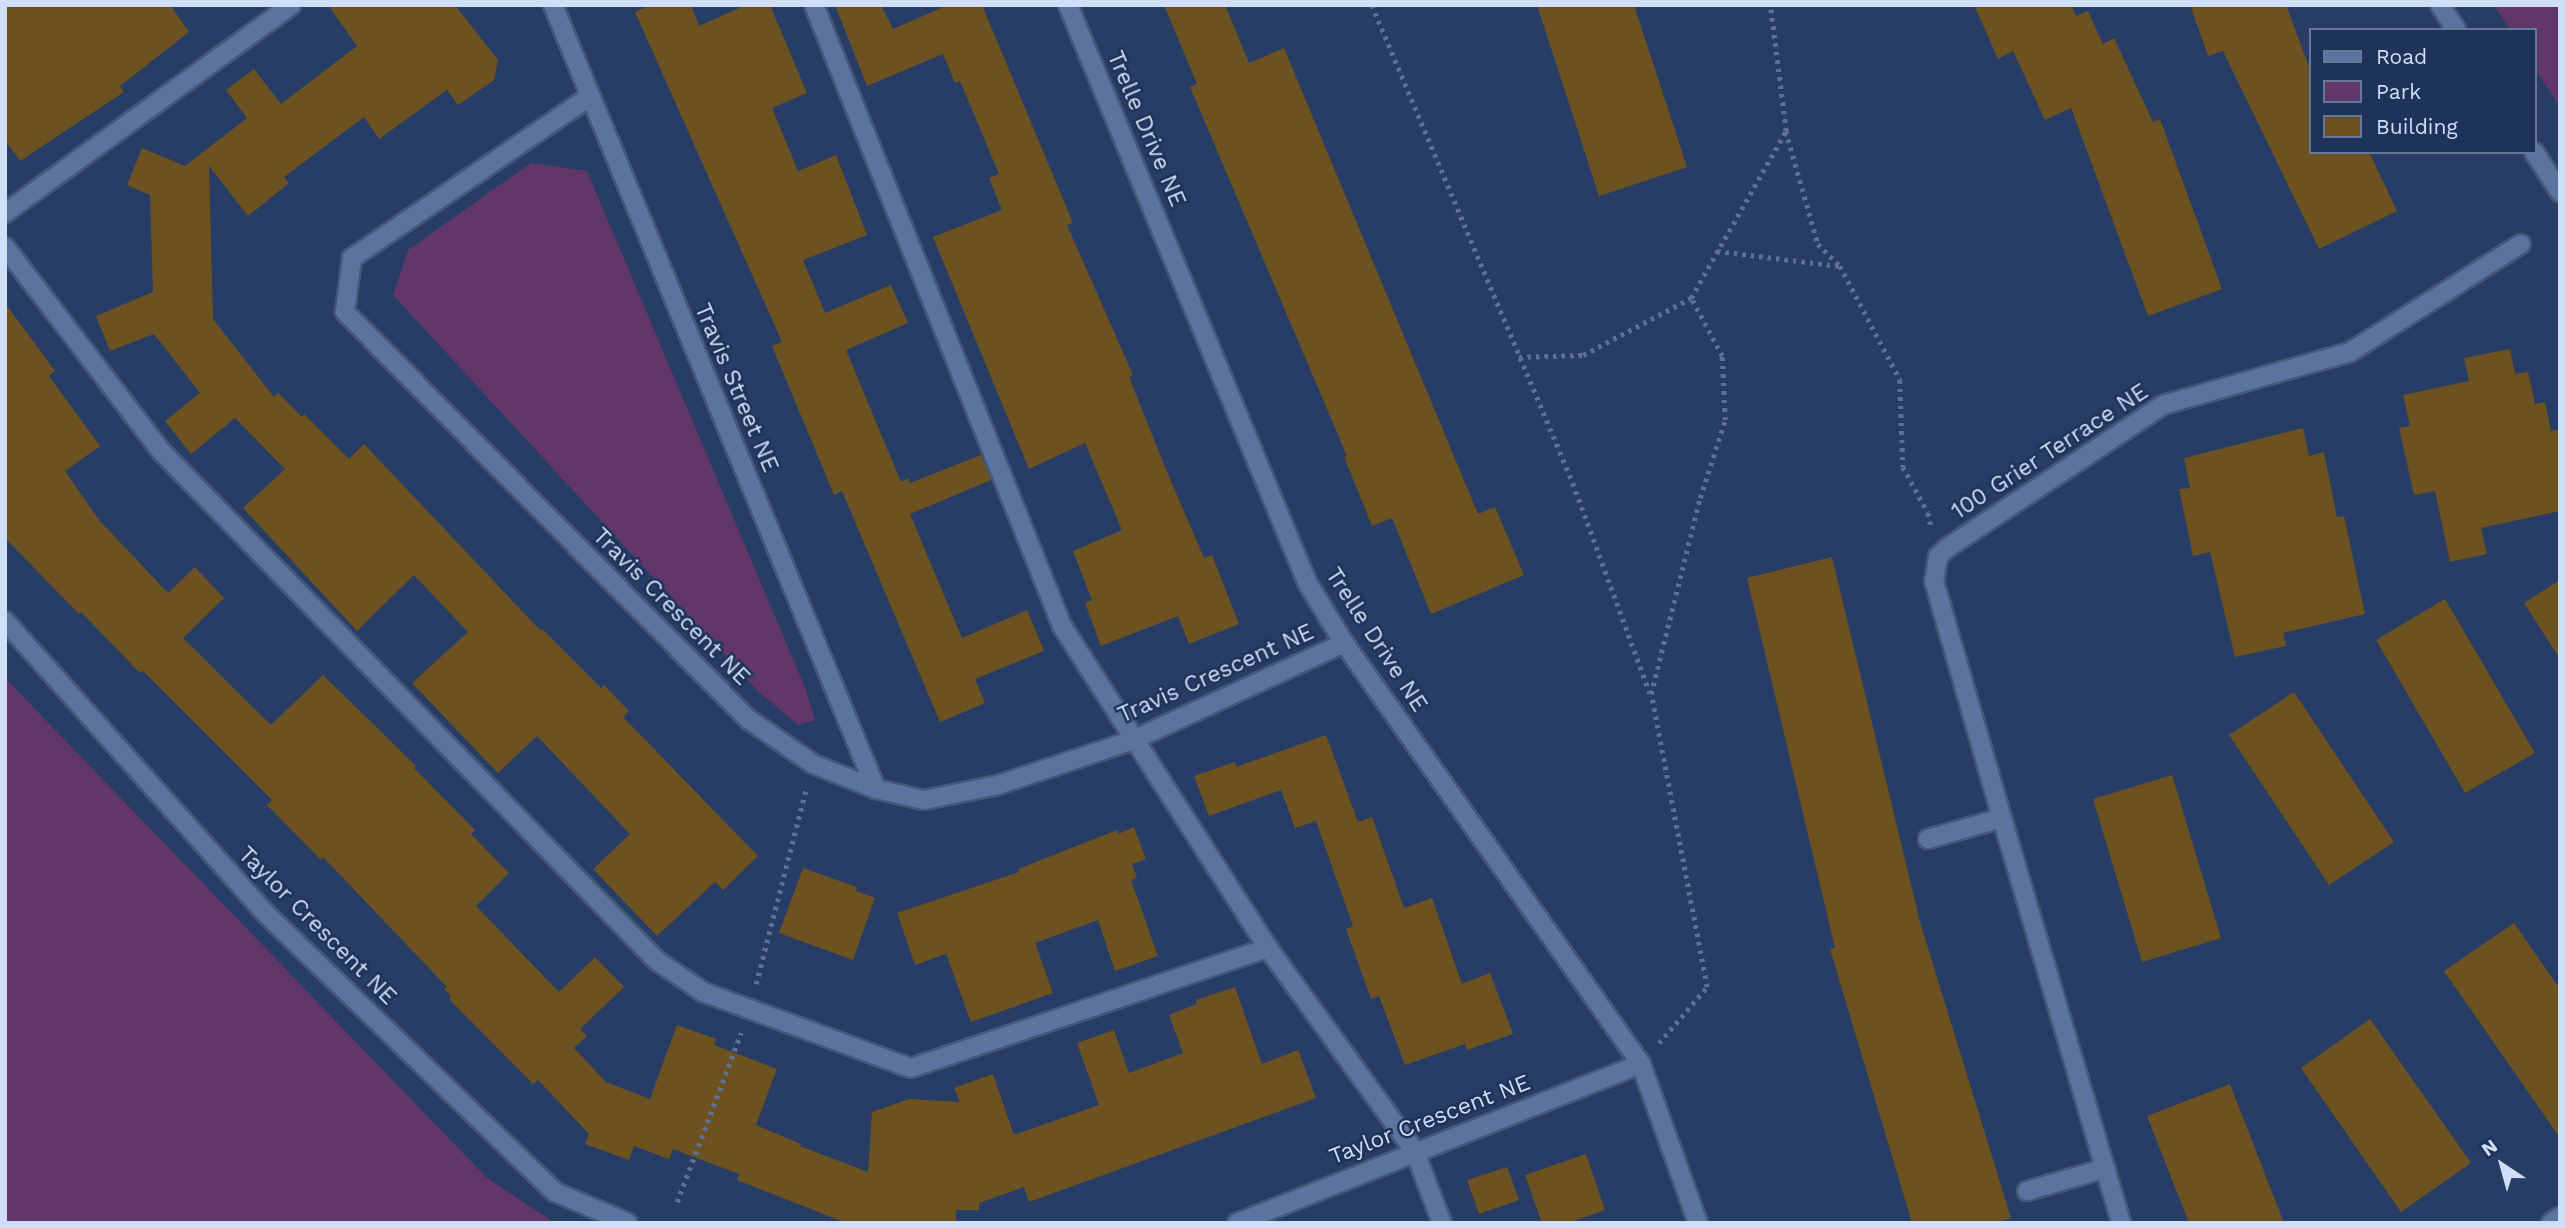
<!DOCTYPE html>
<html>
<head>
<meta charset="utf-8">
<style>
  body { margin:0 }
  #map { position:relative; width:2565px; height:1228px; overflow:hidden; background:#273d65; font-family:"Work Sans",sans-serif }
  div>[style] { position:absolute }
  .green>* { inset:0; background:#613769 }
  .building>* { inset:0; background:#6b5220 }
  .path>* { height:4.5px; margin-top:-2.25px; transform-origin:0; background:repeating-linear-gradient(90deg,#5d7194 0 3.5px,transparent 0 8.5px) }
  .roads { filter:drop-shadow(2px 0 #455879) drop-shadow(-2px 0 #455879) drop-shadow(0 2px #455879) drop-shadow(0 -2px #455879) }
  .service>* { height:18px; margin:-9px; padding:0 9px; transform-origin:9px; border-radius:9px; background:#5a739f }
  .minor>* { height:18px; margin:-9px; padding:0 9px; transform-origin:9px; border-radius:9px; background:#5a739f }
  .tertiary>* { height:18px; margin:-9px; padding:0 9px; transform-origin:9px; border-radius:9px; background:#5a739f }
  span { translate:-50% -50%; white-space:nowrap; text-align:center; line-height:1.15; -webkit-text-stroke:5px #1d3359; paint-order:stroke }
  .street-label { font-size:23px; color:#d0dff7 }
  .frame { position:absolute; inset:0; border:7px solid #d0dff7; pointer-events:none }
  .legend { position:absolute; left:2309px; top:28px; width:228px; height:126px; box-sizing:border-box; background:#1d3359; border:2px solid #657898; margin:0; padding:9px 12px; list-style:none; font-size:21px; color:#d0dff7 }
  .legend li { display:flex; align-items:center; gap:14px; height:35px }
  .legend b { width:35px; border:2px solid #657898 }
  .north { position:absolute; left:2467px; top:1130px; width:70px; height:70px; -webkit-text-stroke:5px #1d3359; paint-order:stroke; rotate:324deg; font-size:19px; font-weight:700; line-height:28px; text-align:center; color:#d0dff7 }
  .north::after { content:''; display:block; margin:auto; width:24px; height:32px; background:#d0dff7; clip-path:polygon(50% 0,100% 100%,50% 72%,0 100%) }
</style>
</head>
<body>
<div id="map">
  <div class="green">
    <i style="clip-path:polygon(2494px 5px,2560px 5px,2560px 107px,2535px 69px,2535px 30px,2510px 30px)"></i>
    <i style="clip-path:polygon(531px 163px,587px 171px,806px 690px,815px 720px,798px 725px,758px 691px,393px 295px,408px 250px)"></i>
    <i style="clip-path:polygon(5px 678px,487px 1178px,555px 1223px,5px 1223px)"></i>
  </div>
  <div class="building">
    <i style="clip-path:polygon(5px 5px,170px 5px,189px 32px,120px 86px,124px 92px,20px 161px,5px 140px)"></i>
    <i style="clip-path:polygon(328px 5px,455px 5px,498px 60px,494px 80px,458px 105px,447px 90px,379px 139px,364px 117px,284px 177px,289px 183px,248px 216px,209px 166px,213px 319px,274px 397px,278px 393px,302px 417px,304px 414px,349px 459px,364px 444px,540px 630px,542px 629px,601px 688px,604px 685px,629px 711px,623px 717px,758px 856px,723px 890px,715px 882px,657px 936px,593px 869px,630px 834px,537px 736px,498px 773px,412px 683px,468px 632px,414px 575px,357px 631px,243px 508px,285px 469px,235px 418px,191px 454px,165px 421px,200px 393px,154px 334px,110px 351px,96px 316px,153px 292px,150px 195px,127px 185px,142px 148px,185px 166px,247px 118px,226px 90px,254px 69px,281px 104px,357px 46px)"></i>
    <i style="clip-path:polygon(652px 5px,691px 5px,699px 26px,746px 5px,770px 5px,807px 93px,772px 108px,798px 171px,836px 155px,867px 235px,803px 260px,825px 313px,891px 285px,908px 323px,846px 350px,901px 482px,908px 478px,910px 483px,981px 455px,991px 480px,910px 514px,962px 638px,1027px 610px,1044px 651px,975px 679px,985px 703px,940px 722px,842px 491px,834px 495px,772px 346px,782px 342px,635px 12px)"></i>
    <i style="clip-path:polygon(835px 5px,881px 5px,893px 29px,948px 5px,982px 5px,1073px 223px,1067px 225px,1133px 375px,1129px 377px,1165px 467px,1204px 558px,1212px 555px,1239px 624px,1189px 644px,1178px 616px,1101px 646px,1085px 603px,1092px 600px,1073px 551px,1122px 530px,1085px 443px,1029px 469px,933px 237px,1002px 210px,989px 178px,999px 174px,960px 81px,955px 83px,943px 54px,867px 86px)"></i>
    <i style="clip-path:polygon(1164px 5px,1225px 5px,1249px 63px,1284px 48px,1478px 514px,1495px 507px,1524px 575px,1431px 614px,1392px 518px,1372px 526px,1344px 457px,1347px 456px,1190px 87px,1197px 84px)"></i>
    <i style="clip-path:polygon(1537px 5px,1634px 5px,1687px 167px,1599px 196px)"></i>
    <i style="clip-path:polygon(1974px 5px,2071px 5px,2076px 16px,2088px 11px,2103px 44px,2114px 38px,2153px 122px,2160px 119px,2222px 289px,2148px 316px,2071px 108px,2045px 120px,2013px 51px,1998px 59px)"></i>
    <i style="clip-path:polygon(2190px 5px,2286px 5px,2311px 72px,2311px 152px,2369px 152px,2397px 211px,2319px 249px,2223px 51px,2208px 56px)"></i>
    <i style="clip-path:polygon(5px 303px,55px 371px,49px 376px,100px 446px,65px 471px,99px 520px,168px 593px,195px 567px,224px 598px,183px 638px,271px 725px,323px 675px,416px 766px,414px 768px,475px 830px,471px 834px,509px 873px,476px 906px,559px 992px,595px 957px,624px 987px,580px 1029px,587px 1036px,574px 1048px,606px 1082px,650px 1099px,677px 1025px,716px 1039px,714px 1045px,777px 1069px,756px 1125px,801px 1144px,800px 1146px,868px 1172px,872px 1112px,909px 1099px,960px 1102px,954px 1088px,993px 1074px,1014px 1135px,1099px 1105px,1077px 1043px,1114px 1030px,1129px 1073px,1183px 1053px,1169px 1015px,1197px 1004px,1196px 1000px,1235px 987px,1262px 1064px,1298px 1050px,1316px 1098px,1029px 1202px,1024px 1187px,979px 1203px,979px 1210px,956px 1210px,956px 1223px,846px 1223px,737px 1180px,739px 1174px,673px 1149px,669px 1159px,634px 1146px,629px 1160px,585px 1144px,589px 1134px,538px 1080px,533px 1084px,449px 999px,451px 996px,444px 989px,447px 987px,323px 857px,321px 860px,267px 805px,272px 800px,143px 671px,140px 673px,81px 612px,79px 614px,5px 538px)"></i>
    <i style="clip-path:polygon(2510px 349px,2515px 374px,2528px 372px,2535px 404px,2545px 402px,2551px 431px,2560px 429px,2560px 511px,2481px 528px,2487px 554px,2450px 562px,2435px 491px,2414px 495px,2399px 428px,2410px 426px,2403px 395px,2469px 381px,2464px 358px)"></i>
    <i style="clip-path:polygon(2303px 428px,2309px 456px,2324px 452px,2337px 517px,2344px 516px,2365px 614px,2283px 633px,2286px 646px,2235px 657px,2210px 552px,2193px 556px,2179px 489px,2190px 488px,2184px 458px)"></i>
    <i style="clip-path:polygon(1832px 557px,1920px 922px,2011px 1218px,1994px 1223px,1912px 1223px,1830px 949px,1835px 948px,1747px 578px)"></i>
    <i style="clip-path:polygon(2560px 580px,2560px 659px,2524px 603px)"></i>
    <i style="clip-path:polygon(2445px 599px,2535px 753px,2465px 793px,2376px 640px)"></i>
    <i style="clip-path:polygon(2294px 692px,2394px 842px,2329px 885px,2229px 735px)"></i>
    <i style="clip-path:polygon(1326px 735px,1358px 822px,1372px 817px,1404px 908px,1432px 898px,1462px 984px,1490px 973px,1513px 1034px,1467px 1050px,1465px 1044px,1405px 1065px,1379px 996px,1371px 999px,1346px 929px,1353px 926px,1316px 821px,1295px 828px,1281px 790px,1209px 816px,1194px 776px,1235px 762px,1236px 767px)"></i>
    <i style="clip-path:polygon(2172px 775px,2221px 938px,2142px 962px,2093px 799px)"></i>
    <i style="clip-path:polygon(1134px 827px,1146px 859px,1132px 864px,1137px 878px,1131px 880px,1158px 956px,1115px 971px,1098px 920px,1035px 943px,1053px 993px,971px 1022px,946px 954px,915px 965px,897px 913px,1019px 872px,1018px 869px,1117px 830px,1118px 834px)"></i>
    <i style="clip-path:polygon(803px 868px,857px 887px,856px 891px,875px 898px,853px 960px,779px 933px)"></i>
    <i style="clip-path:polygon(2514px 923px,2560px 989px,2560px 1138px,2444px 971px)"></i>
    <i style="clip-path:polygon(2370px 1019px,2471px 1163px,2401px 1212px,2301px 1068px)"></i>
    <i style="clip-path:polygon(2230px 1084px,2284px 1223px,2189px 1223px,2147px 1116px)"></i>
    <i style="clip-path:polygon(1586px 1154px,1605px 1210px,1568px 1223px,1542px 1223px,1525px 1175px)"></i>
    <i style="clip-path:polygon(1507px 1167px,1519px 1200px,1479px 1214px,1467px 1180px)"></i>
  </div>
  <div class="path">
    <i style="left:1372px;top:5px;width:519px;rotate:67.19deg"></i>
    <i style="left:1573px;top:483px;width:224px;rotate:69.9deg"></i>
    <i style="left:1786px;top:131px;width:117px;rotate:74.2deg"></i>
    <i style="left:1818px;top:244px;width:31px;rotate:45deg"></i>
    <i style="left:1717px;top:251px;width:124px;rotate:7deg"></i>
    <i style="left:1840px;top:266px;width:129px;rotate:62.2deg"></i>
    <i style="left:1900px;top:380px;width:87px;rotate:88deg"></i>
    <i style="left:1903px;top:467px;width:52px;rotate:61.5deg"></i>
    <i style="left:1928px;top:513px;width:13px;rotate:77deg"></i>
    <i style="left:1519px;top:357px;width:64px;rotate:-1.8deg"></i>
    <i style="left:1583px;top:355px;width:122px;rotate:-27.8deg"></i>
    <i style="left:756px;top:984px;width:201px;rotate:-75.6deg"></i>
    <i style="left:1659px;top:1043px;width:74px;rotate:-49.4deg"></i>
    <i style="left:1707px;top:987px;width:298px;rotate:-100.8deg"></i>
    <i style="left:1651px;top:694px;width:202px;rotate:-76deg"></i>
    <i style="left:1700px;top:498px;width:82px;rotate:-72.2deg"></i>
    <i style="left:1725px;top:420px;width:64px;rotate:-92.7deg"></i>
    <i style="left:1722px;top:356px;width:66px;rotate:-118.1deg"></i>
    <i style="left:1691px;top:298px;width:192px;rotate:-60.4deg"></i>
    <i style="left:1786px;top:131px;width:127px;rotate:-97.2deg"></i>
    <i style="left:677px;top:1202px;width:181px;rotate:-69.3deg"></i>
  </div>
  <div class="roads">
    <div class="service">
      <i style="left:814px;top:5px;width:669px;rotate:68.23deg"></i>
      <i style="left:1062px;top:626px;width:382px;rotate:57.4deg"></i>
      <i style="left:1268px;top:948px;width:251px;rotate:54.2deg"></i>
      <i style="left:1415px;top:1152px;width:76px;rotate:69.2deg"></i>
      <i style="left:5px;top:213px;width:354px;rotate:-36deg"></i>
      <i style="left:5px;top:247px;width:258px;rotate:52.6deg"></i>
      <i style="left:162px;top:452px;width:709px;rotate:45.8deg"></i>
      <i style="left:656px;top:960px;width:57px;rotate:34.2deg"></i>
      <i style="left:703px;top:992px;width:221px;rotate:20.1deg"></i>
      <i style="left:911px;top:1068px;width:377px;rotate:-18.6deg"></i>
      <i style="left:1947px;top:548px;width:13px;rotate:135deg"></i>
      <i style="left:1938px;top:557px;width:24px;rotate:99deg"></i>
      <i style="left:1934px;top:581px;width:247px;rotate:74deg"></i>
      <i style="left:1928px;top:839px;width:77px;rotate:-15.8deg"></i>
      <i style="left:2002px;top:818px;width:422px;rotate:73.6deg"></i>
      <i style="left:2027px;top:1191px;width:82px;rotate:-16.2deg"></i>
    </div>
    <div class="minor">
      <i style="left:553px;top:5px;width:848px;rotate:67.61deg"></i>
      <i style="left:2440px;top:5px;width:30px;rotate:57deg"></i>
      <i style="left:589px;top:97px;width:287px;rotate:145.8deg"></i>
      <i style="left:352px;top:258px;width:54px;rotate:97.4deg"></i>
      <i style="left:345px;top:312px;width:573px;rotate:45.28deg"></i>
      <i style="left:748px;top:719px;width:79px;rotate:34.7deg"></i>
      <i style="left:813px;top:764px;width:68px;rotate:21.6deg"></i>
      <i style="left:876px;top:789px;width:49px;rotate:12.9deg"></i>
      <i style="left:924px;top:800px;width:76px;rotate:-11.5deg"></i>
      <i style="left:998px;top:785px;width:142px;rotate:-18.4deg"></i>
      <i style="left:1133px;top:740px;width:232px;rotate:-24.7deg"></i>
      <i style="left:2534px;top:152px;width:48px;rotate:57deg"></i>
      <i style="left:1947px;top:548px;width:259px;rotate:-33.5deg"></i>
      <i style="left:2163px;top:405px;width:194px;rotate:-15.8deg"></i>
      <i style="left:2350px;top:352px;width:202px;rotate:-32.3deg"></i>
      <i style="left:5px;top:621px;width:391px;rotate:48.3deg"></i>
      <i style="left:265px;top:913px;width:402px;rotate:43.9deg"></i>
      <i style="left:555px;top:1192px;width:79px;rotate:23deg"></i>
      <i style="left:1237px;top:1223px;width:434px;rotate:-21.5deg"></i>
      <i style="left:2551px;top:1223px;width:11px;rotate:-34deg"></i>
    </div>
    <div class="tertiary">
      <i style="left:1068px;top:5px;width:625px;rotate:67.5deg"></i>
      <i style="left:1307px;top:582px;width:71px;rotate:58.8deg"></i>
      <i style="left:1344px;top:643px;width:515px;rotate:54.8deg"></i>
      <i style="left:1641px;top:1064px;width:169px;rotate:70.3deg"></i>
    </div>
  </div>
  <div class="street-label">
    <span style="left:1146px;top:129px;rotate:67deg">Trelle Drive NE</span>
    <span style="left:736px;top:388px;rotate:67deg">Travis Street NE</span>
    <span style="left:2050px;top:452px;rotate:-33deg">100 Grier Terrace NE</span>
    <span style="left:671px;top:607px;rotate:45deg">Travis Crescent NE</span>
    <span style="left:1376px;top:640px;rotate:57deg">Trelle Drive NE</span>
    <span style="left:1216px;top:674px;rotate:-24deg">Travis Crescent NE</span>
    <span style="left:317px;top:926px;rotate:45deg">Taylor Crescent NE</span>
    <span style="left:1430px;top:1120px;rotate:-21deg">Taylor Crescent NE</span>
  </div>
  <div class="frame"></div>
  <ul class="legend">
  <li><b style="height:9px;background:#5a739f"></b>Road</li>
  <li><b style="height:19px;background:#613769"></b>Park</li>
  <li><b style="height:19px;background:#6b5220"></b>Building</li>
  </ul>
  <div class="north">N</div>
</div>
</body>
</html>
